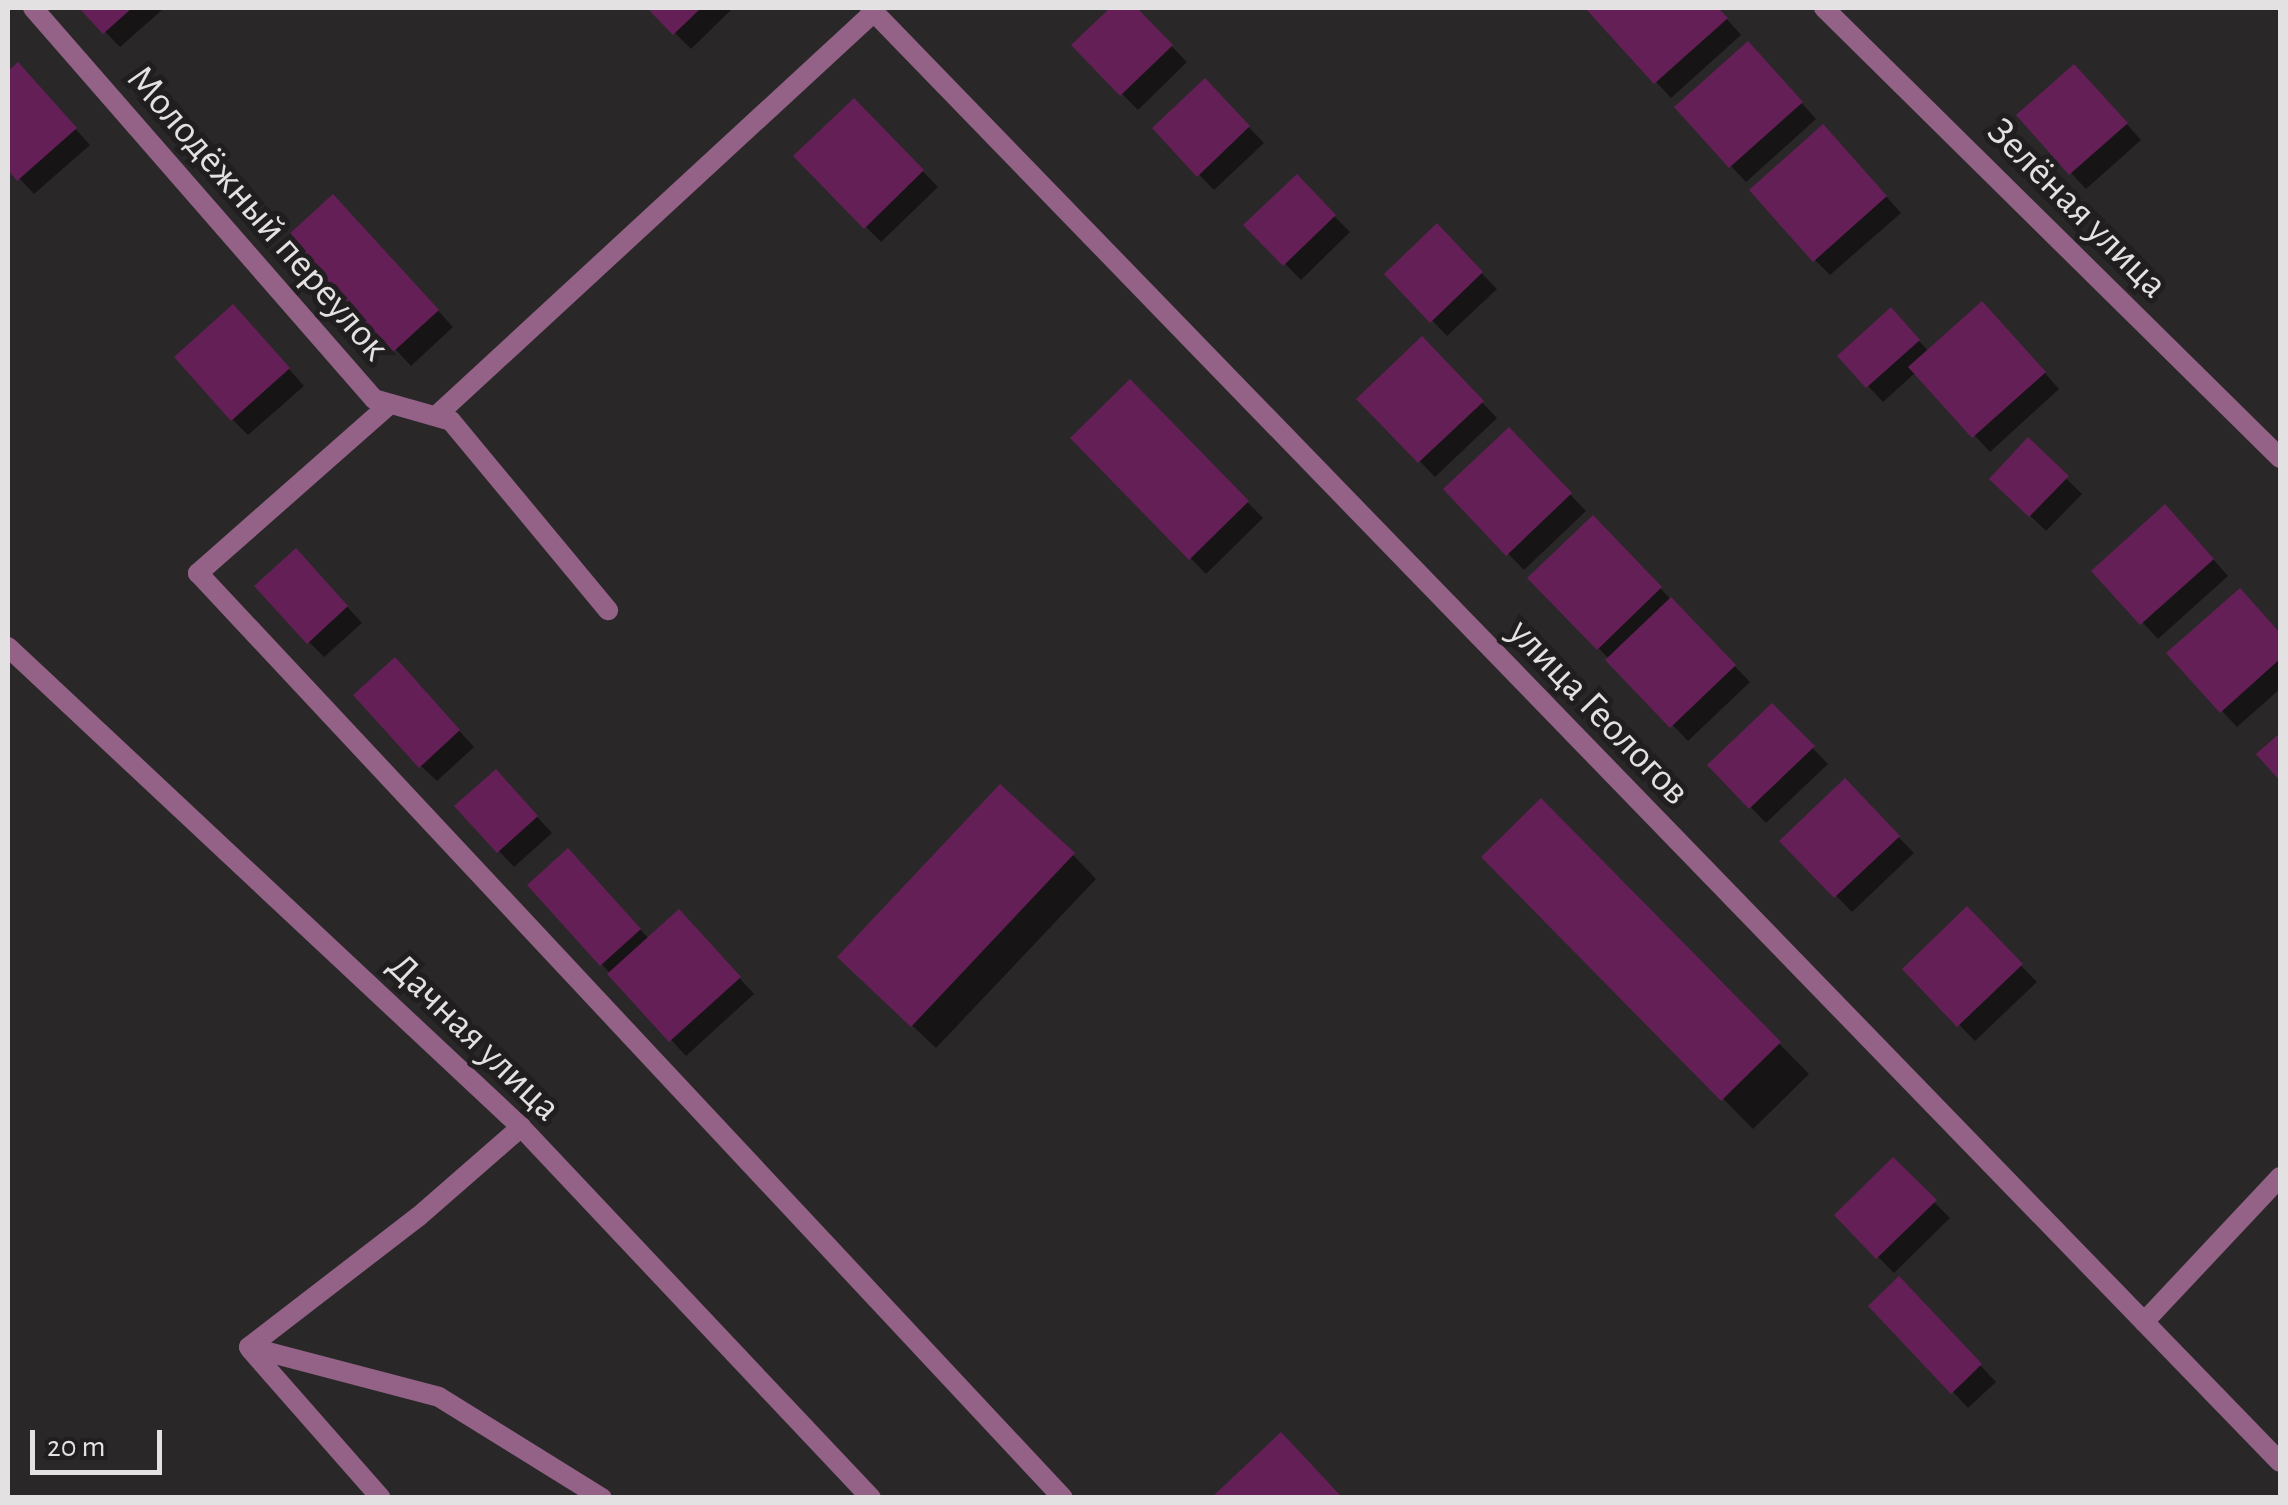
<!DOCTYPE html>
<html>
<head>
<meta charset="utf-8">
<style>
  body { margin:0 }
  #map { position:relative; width:2288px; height:1505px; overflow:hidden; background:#2a2729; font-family:"Alegreya Sans",sans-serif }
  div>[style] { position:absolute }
  .shadow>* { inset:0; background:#0007 }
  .building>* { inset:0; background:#641f57 }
  .service>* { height:20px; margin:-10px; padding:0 10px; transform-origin:10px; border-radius:10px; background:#946287 }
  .minor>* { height:20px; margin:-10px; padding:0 10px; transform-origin:10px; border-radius:10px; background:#946287 }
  span { translate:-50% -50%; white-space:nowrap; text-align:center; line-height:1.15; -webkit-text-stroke:10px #201e1f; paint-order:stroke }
  .street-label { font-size:40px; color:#e3e1e2 }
  .frame { position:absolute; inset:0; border:10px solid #e3e1e2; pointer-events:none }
  .scale { position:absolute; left:30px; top:1430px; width:132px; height:45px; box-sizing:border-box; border:5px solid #e3e1e2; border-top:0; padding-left:12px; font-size:30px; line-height:35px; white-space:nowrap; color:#e3e1e2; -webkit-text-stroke:8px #201e1f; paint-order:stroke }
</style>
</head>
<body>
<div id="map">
  <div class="shadow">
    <i style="clip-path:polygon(82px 8px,160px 8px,162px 10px,120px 47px)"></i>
    <i style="clip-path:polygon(650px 8px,733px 8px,691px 49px)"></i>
    <i style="clip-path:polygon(1113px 8px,1134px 8px,1187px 62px,1138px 110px,1074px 45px)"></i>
    <i style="clip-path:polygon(1588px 8px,1717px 8px,1741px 35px,1671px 98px)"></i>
    <i style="clip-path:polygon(1763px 60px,1816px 119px,1746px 182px,1731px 166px)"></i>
    <i style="clip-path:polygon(18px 65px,90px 145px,34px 194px,8px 166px,8px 75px)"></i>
    <i style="clip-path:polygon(1205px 82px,1264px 143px,1214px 190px,1155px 129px)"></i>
    <i style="clip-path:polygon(2090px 83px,2141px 140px,2086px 189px,2071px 173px)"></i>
    <i style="clip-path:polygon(854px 101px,938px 187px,881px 242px,797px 157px)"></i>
    <i style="clip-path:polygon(1838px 143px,1901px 213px,1830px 275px,1815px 260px)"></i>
    <i style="clip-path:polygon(1296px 178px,1350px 232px,1301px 280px,1247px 225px)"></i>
    <i style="clip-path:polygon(349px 213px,453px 327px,411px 366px,291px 236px)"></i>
    <i style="clip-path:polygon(1437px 227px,1497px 289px,1447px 336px,1388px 274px)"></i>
    <i style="clip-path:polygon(1998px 320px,2059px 389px,1990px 452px,1916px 372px,1883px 402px,1868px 386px,1906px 326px,1929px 352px)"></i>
    <i style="clip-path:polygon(249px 323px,304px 386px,248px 435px,232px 419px)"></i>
    <i style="clip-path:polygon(1422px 340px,1497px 418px,1435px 477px,1360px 399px)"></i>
    <i style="clip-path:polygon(1130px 383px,1263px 518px,1206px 574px,1074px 438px)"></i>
    <i style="clip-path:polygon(1509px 431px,1586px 511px,1524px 570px,1446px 490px)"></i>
    <i style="clip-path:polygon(2028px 441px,2082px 494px,2046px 531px,1992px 479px)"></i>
    <i style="clip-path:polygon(1593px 518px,1750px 682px,1688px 741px,1531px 578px)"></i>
    <i style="clip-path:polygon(2181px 523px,2228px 576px,2158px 639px,2095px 571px)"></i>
    <i style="clip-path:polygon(311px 567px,362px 623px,324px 657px,309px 642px)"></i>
    <i style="clip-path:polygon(2255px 607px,2280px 634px,2280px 689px,2237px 727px,2169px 654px)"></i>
    <i style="clip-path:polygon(410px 677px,474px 747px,437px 781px,421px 766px)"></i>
    <i style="clip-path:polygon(1772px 706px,1828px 764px,1766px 823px,1710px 765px)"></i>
    <i style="clip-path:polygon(1845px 782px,1914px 853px,1852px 912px,1783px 841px)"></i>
    <i style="clip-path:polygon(511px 788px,552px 833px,514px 867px,499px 851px)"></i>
    <i style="clip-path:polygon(1541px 801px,1809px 1074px,1753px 1129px,1485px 857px)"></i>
    <i style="clip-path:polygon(1073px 855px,1096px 879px,936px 1048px,864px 980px)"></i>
    <i style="clip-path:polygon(583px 867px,649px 939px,694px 928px,754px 994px,686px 1056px,530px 886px)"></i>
    <i style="clip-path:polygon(1967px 910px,2037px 982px,1975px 1041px,1905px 969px)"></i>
    <i style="clip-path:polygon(1893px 1161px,1950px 1218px,1894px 1273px,1837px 1215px)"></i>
    <i style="clip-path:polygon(1914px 1295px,1996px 1382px,1968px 1408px,1953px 1392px)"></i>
    <i style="clip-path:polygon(1297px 1451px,1340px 1498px,1214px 1498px)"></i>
  </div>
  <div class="building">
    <i style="clip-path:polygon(79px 8px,132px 8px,103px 34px)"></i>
    <i style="clip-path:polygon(647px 8px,701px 8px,673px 35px)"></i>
    <i style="clip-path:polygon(1110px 8px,1137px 8px,1173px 45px,1120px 96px,1071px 45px)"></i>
    <i style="clip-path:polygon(1585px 8px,1718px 8px,1728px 18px,1654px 84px)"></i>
    <i style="clip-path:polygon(1748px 41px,1803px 102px,1729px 168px,1674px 107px)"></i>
    <i style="clip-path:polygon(18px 62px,77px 128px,17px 181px,8px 170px,8px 71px)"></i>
    <i style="clip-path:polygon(2074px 64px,2128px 123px,2069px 175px,2016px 115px)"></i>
    <i style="clip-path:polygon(1205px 78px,1250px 126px,1197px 177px,1152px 128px)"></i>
    <i style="clip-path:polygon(854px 98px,924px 170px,864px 229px,793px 156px)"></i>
    <i style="clip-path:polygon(1823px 124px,1887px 196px,1813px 262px,1749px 190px)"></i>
    <i style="clip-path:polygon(1297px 174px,1336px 215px,1283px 266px,1243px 225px)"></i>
    <i style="clip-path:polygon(333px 194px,439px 310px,393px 352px,287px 236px)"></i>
    <i style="clip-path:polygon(1437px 223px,1483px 272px,1430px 323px,1384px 274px)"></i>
    <i style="clip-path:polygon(1982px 301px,2046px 372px,1972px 438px,1908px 367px)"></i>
    <i style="clip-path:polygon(233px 304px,290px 368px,231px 421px,174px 357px)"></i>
    <i style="clip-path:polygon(1891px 307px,1920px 340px,1866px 388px,1837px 356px)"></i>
    <i style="clip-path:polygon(1422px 336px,1484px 401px,1418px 463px,1356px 399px)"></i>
    <i style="clip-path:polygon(1130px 379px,1249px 501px,1189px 560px,1070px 438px)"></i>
    <i style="clip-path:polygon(1509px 427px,1572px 493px,1506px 556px,1443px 489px)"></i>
    <i style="clip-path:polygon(2028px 437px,2069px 476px,2029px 517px,1989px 479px)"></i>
    <i style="clip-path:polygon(2165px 504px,2214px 559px,2140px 625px,2091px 571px)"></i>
    <i style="clip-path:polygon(1593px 515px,1662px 587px,1597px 650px,1527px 578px)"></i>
    <i style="clip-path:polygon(296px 548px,348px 606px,307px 644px,254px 586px)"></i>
    <i style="clip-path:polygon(2240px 588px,2280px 633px,2280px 659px,2220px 713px,2166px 653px)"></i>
    <i style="clip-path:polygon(1671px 597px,1736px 665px,1670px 728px,1605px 660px)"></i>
    <i style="clip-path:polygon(395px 657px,460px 730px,419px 768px,353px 695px)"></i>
    <i style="clip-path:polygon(1772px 703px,1815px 746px,1749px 809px,1707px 765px)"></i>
    <i style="clip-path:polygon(2280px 733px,2280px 781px,2256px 754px)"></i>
    <i style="clip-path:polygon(496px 769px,538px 816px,497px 853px,454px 806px)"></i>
    <i style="clip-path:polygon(1845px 778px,1900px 836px,1834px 898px,1779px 841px)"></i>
    <i style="clip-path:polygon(1000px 784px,1075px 853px,911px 1027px,837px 957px)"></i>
    <i style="clip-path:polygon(1541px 798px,1781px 1042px,1721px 1101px,1481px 857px)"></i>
    <i style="clip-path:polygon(568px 848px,641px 929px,600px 966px,527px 885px)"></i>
    <i style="clip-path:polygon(1967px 906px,2023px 964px,1957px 1027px,1902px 969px)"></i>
    <i style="clip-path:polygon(679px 909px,741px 977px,669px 1042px,607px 974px)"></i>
    <i style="clip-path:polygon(1893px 1157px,1937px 1200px,1876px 1259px,1834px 1215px)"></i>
    <i style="clip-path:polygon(1899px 1276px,1982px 1364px,1951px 1394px,1868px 1306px)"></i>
    <i style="clip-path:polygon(1281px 1432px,1340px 1495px,1211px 1498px)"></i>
  </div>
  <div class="service">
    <i style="left:2144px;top:1322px;width:199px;rotate:-46.8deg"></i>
    <i style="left:249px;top:1347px;width:196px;rotate:14.7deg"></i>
    <i style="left:439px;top:1397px;width:192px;rotate:31.8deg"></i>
    <i style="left:249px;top:1347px;width:213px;rotate:-37.6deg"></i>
    <i style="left:418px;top:1217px;width:137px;rotate:-41.1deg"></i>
    <i style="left:250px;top:1349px;width:198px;rotate:48.7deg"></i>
  </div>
  <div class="minor">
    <i style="left:33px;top:8px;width:519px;rotate:48.91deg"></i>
    <i style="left:374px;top:399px;width:80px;rotate:15.9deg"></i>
    <i style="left:451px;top:421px;width:246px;rotate:50.3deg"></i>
    <i style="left:870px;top:8px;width:2025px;rotate:45.88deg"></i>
    <i style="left:1824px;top:8px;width:641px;rotate:44.62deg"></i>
    <i style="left:390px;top:404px;width:256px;rotate:138.6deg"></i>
    <i style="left:198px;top:573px;width:1266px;rotate:46.92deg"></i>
    <i style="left:436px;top:416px;width:596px;rotate:-42.69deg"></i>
    <i style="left:8px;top:647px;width:703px;rotate:43.1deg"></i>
    <i style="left:521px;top:1127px;width:510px;rotate:46.67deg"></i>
  </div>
  <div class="street-label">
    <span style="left:2077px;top:208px;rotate:45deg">Зелёная улица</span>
    <span style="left:258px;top:213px;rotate:49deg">Молодёжный переулок</span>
    <span style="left:1599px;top:712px;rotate:46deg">улица Геологов</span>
    <span style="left:474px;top:1037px;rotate:44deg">Дачная улица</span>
  </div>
  <div class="frame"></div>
  <div class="scale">20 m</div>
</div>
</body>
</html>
